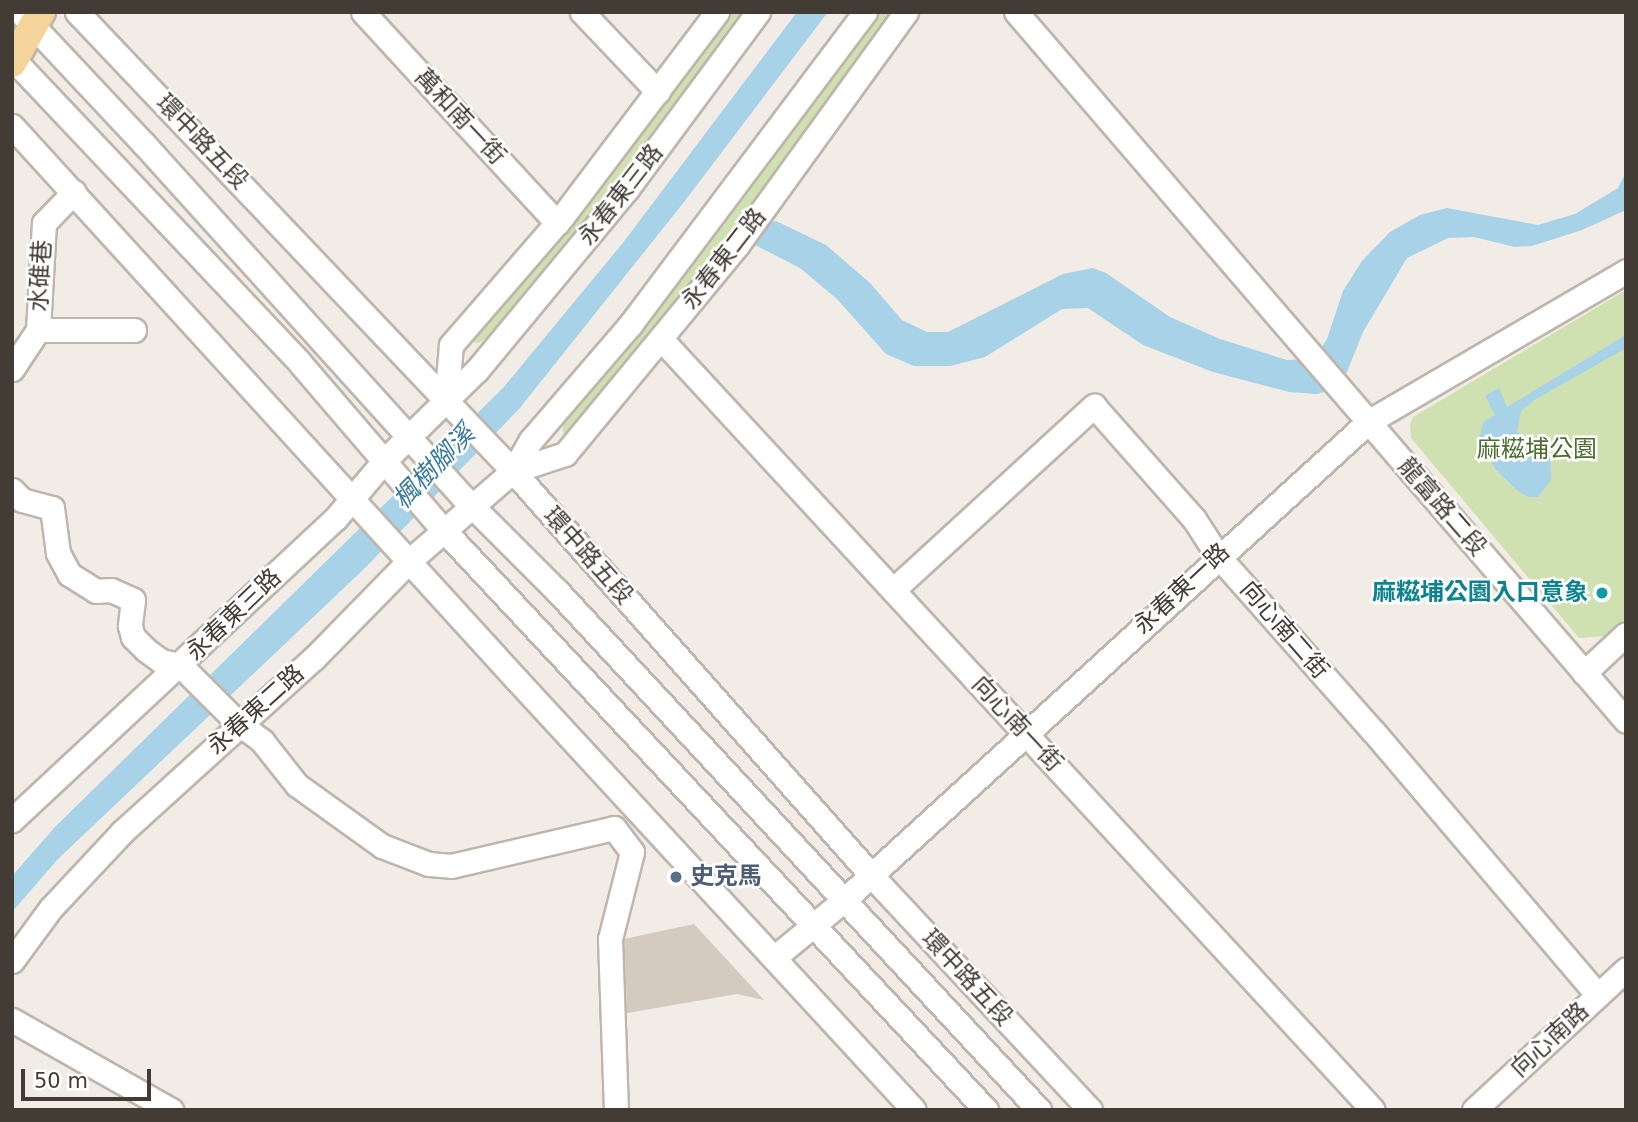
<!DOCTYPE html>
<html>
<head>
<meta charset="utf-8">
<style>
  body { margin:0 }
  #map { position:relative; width:1638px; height:1122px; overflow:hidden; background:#f1ece5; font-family:"DejaVu Sans","Noto Sans TC",sans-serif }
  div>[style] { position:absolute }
  .green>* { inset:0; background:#cfe1b1 }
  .water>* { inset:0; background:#a7d2e8 }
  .building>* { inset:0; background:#d4cabf }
  .roads { filter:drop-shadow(2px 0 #beb6ac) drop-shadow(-2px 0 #beb6ac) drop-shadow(0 2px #beb6ac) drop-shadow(0 -2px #beb6ac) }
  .minor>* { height:23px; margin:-11.5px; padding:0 11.5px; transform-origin:11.5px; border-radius:11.5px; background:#fff }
  .major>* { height:28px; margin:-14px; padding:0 14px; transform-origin:14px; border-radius:14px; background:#f4d49b }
  .dots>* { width:19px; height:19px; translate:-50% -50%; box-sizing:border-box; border:4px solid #fff; border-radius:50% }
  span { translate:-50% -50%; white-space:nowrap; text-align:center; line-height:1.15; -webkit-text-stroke:5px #fff; paint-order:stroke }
  .street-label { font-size:24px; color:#423c35 }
  .park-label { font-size:24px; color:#4b6e2f }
  .culture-label { font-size:24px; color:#0d838f; font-weight:700 }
  .right { translate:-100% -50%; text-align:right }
  .service-label { font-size:24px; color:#4e5e75; font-weight:700 }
  .left { translate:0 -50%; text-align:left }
  .water-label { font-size:26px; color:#38799c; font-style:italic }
  .frame { position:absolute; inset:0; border:14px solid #423c35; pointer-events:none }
  .scale { position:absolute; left:21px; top:1069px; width:130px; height:32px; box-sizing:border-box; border:4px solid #423c35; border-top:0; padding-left:9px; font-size:21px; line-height:24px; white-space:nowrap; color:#423c35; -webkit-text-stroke:5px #fff; paint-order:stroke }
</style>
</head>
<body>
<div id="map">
  <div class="green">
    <i style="clip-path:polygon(723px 12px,743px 12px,593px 211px,488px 337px,479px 343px,469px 342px)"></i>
    <i style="clip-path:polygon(880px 12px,901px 12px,753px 216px,569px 436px,563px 434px,563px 424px,780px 150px)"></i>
    <i style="clip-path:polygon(1626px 290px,1626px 618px,1606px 636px,1579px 638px,1411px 438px,1410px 425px,1413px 417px)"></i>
  </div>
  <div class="water">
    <i style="clip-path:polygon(797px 12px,828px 12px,684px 202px,519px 409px,367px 566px,58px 859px,12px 912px,12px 876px,55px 827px,503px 388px,622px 244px)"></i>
    <i style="clip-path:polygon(1626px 172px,1626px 210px,1582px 230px,1532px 246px,1515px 247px,1474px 237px,1448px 238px,1407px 258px,1363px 332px,1345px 377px,1331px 390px,1317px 394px,1289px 392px,1213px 372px,1143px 345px,1088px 308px,1062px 309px,985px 357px,950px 366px,914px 366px,886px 354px,837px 299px,800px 268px,753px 244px,752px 228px,776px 221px,826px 245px,870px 283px,902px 320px,927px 332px,948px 332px,1063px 274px,1093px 268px,1106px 273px,1170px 317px,1220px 339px,1287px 360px,1307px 359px,1320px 350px,1327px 339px,1343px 291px,1362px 261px,1390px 232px,1420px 215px,1447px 208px,1538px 225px,1575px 214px,1618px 188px)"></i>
    <i style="clip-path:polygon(1626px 335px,1626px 348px,1536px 399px,1521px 411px,1517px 430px,1527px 450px,1539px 433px,1550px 444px,1551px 480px,1538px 497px,1528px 497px,1518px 491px,1496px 470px,1479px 440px,1483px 422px,1495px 415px,1485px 396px,1499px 388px,1507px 407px)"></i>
  </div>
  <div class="building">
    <i style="clip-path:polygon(694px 924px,764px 1000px,737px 994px,627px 1013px,624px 939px)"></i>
  </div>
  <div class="roads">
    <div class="minor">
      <i style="left:20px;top:12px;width:181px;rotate:46.8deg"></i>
      <i style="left:144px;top:144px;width:477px;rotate:47.9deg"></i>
      <i style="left:464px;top:498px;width:133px;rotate:45deg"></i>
      <i style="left:558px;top:592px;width:707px;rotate:47.12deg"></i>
      <i style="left:77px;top:12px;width:633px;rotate:46.47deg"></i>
      <i style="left:513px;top:471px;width:540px;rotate:48.45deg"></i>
      <i style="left:871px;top:875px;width:321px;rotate:47deg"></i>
      <i style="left:363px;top:12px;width:287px;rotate:47.4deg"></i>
      <i style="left:582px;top:12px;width:110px;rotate:46.5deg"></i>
      <i style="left:1016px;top:12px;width:935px;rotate:49.29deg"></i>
      <i style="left:12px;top:58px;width:419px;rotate:46.6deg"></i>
      <i style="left:300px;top:363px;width:213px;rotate:49.4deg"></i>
      <i style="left:439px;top:525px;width:801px;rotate:46.92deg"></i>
      <i style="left:12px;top:126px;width:750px;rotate:47.65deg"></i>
      <i style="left:517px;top:680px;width:585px;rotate:47.29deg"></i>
      <i style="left:38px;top:330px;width:96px"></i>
      <i style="left:661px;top:339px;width:1049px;rotate:47.28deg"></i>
      <i style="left:12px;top:369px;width:47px;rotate:-56.3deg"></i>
      <i style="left:38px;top:330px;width:107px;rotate:-86.8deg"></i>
      <i style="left:44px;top:223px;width:43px;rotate:-45.9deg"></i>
      <i style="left:446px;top:401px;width:56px;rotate:-84.9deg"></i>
      <i style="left:451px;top:345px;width:169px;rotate:-49.1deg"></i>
      <i style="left:562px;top:217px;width:257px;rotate:-52.9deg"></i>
      <i style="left:513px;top:471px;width:55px;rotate:-18.1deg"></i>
      <i style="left:565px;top:454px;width:272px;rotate:-50.5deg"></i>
      <i style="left:738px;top:244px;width:286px;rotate:-54.1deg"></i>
      <i style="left:12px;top:490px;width:14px;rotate:45deg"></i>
      <i style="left:22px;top:500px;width:31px;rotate:15deg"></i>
      <i style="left:52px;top:508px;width:45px;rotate:82.4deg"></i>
      <i style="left:58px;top:553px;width:24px;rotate:62deg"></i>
      <i style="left:69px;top:574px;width:32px;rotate:32deg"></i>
      <i style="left:96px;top:591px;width:15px;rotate:-4deg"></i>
      <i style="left:111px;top:590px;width:24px;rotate:24deg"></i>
      <i style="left:133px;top:600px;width:26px;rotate:97deg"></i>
      <i style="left:130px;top:626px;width:11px;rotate:75deg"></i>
      <i style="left:133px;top:637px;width:18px;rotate:45deg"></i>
      <i style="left:146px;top:650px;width:19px;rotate:36deg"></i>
      <i style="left:161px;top:661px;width:19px;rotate:12deg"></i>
      <i style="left:180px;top:665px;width:83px;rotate:45deg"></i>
      <i style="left:239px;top:724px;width:29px;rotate:36deg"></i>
      <i style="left:262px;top:741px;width:56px;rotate:51.5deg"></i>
      <i style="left:297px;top:785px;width:105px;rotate:35.7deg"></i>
      <i style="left:382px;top:846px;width:50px;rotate:21deg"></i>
      <i style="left:429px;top:864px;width:22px;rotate:5deg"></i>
      <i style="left:451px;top:866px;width:167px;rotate:-13.1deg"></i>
      <i style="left:614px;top:828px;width:30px;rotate:53deg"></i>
      <i style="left:632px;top:852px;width:90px;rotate:104.2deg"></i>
      <i style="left:610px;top:939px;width:171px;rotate:88deg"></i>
      <i style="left:893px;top:590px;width:273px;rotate:-42.5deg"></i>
      <i style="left:1094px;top:406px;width:151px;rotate:48.5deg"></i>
      <i style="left:1194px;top:519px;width:44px;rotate:57deg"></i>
      <i style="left:1218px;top:556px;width:234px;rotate:48.5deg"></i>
      <i style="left:1373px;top:731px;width:347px;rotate:49.6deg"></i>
      <i style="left:1584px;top:673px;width:57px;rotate:-42.9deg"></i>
      <i style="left:12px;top:820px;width:442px;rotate:-43deg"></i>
      <i style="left:335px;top:519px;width:76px;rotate:-49.8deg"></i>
      <i style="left:384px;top:461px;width:130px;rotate:-44.4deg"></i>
      <i style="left:477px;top:370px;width:235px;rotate:-50.4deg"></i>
      <i style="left:627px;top:189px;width:220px;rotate:-53.5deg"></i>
      <i style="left:775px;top:957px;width:89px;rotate:-39.6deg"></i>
      <i style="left:844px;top:900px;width:709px;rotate:-42.37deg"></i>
      <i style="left:1368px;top:422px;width:299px;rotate:-30.3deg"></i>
      <i style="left:12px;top:961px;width:66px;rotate:-53.7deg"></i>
      <i style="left:51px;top:908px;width:104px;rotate:-46.9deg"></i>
      <i style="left:122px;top:832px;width:259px;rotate:-42.2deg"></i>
      <i style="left:314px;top:658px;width:136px;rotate:-45.6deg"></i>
      <i style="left:409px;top:561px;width:138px;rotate:-40.9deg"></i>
      <i style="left:513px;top:471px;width:36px;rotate:-60deg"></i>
      <i style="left:531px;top:440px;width:152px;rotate:-49.3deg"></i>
      <i style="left:630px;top:325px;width:391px;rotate:-53.1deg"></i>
      <i style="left:12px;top:1020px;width:183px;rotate:29.5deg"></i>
      <i style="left:1474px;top:1110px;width:207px;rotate:-42.8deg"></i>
    </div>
    <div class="major">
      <i style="left:12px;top:63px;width:59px;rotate:-60.4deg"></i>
    </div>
  </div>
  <div class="dots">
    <i style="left:1602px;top:593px;background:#0f9aa8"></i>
    <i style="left:676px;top:877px;background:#5c6f8a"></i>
  </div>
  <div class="street-label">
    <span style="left:460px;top:117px;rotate:47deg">萬和南一街</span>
    <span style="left:202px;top:142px;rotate:46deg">環中路五段</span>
    <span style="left:621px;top:195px;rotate:-52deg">永春東三路</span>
    <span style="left:724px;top:259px;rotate:-52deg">永春東二路</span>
    <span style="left:41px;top:276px;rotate:-87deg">水碓巷</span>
    <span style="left:1442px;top:507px;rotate:49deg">龍富路二段</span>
    <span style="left:588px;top:556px;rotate:48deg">環中路五段</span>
    <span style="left:1182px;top:589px;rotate:-43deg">永春東一路</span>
    <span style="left:234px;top:615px;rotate:-44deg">永春東三路</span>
    <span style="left:1284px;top:630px;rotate:49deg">向心南二街</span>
    <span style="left:256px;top:710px;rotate:-42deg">永春東二路</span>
    <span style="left:1017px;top:724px;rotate:47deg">向心南一街</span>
    <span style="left:967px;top:978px;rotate:47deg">環中路五段</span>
    <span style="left:1550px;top:1040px;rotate:-43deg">向心南路</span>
  </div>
  <div class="park-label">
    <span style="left:1537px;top:450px">麻糍埔公園</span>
  </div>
  <div class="culture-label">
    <span class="right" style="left:1588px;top:593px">麻糍埔公園入口意象</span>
  </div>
  <div class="service-label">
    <span class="left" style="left:690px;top:877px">史克馬</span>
  </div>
  <div class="water-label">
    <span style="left:434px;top:467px;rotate:-46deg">楓樹腳溪</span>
  </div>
  <div class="frame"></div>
  <div class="scale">50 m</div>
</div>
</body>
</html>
